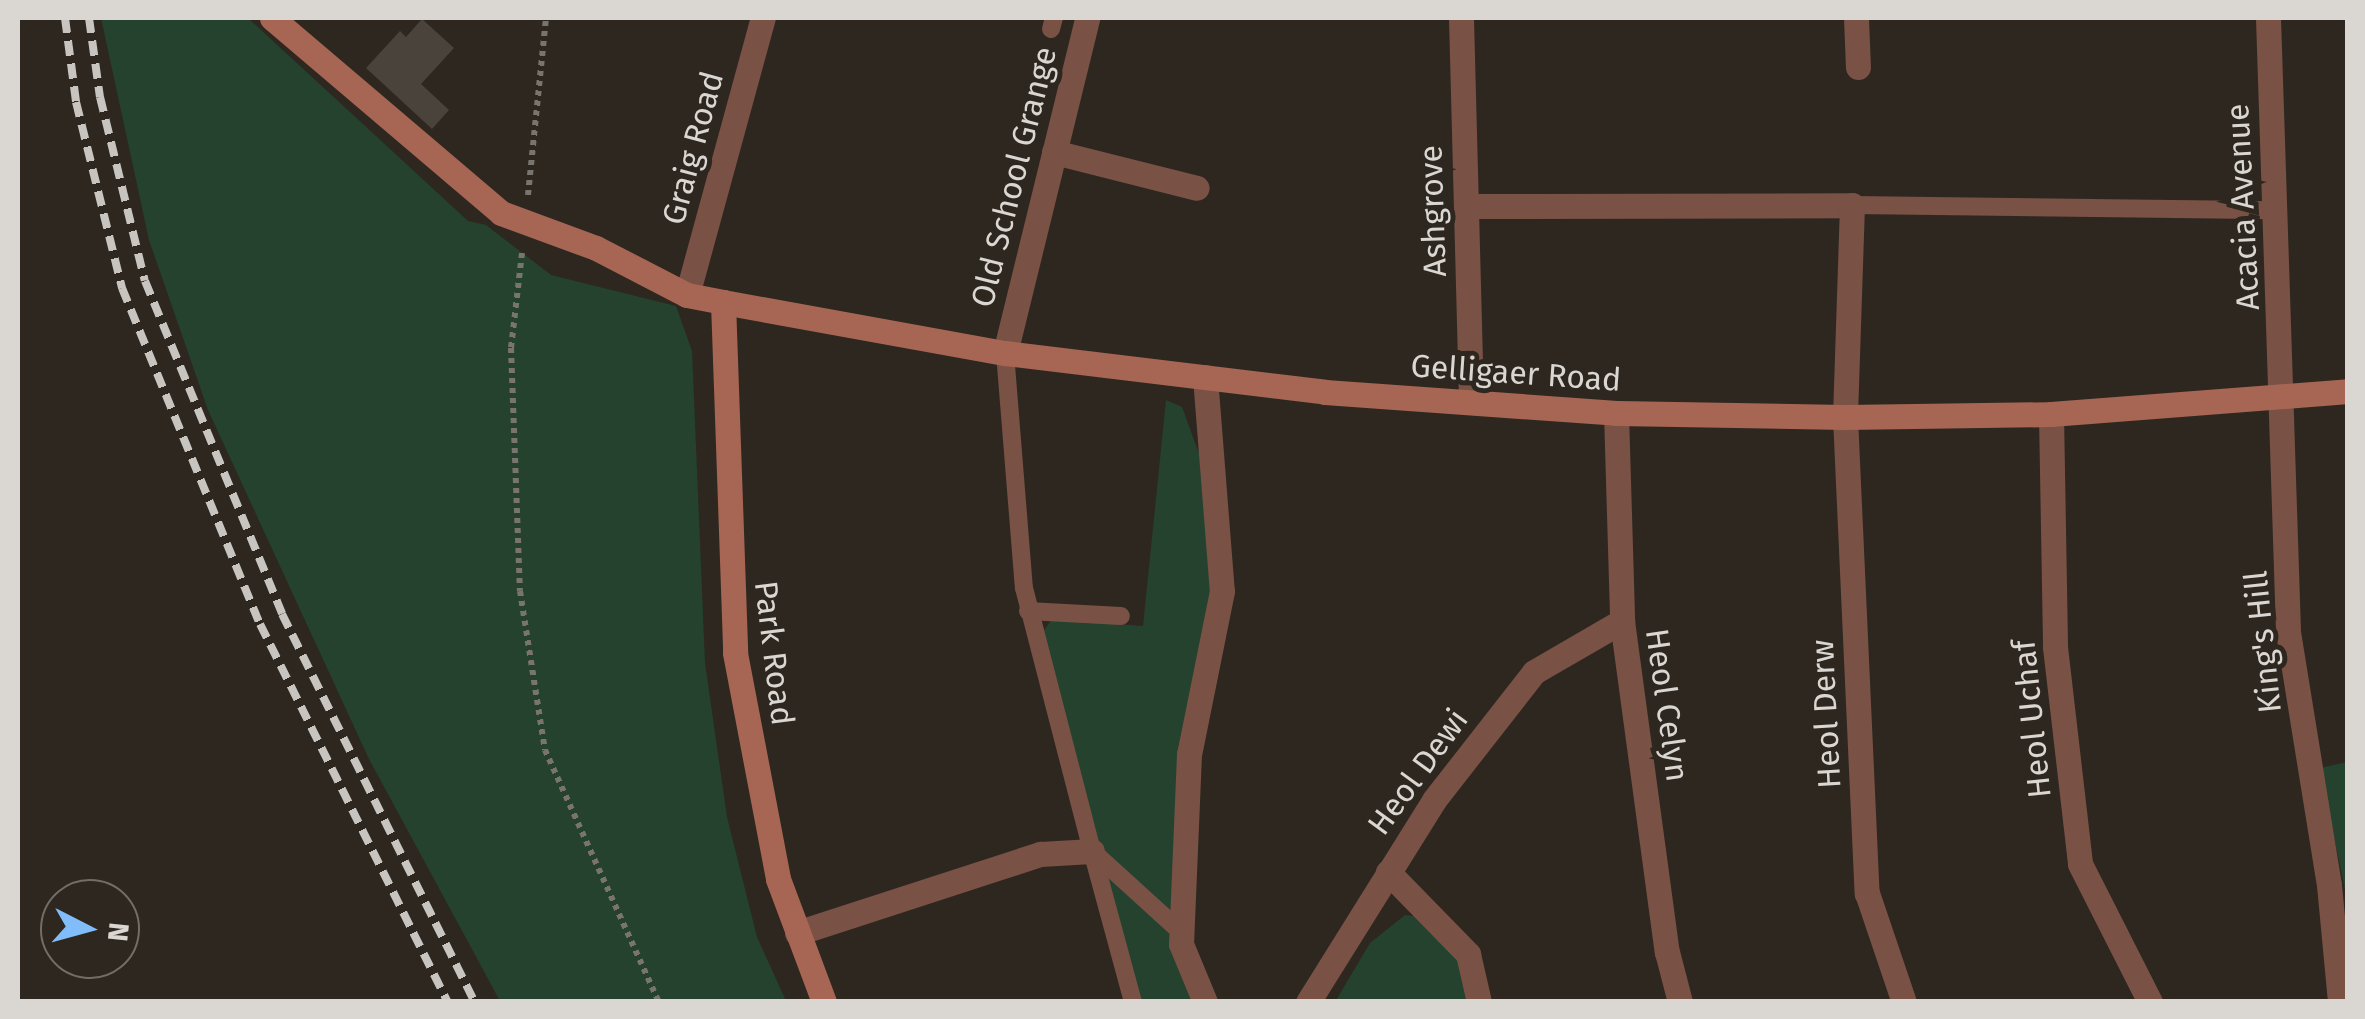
<!DOCTYPE html>
<html>
<head>
<meta charset="utf-8">
<style>
  body { margin:0 }
  #map { position:relative; width:2365px; height:1019px; overflow:hidden; background:#2d2720; font-family:"Fira Sans",sans-serif }
  div>[style] { position:absolute }
  .green>* { inset:0; background:#24422e }
  .building>* { inset:0; background:#4a433c }
  .path>* { height:6px; margin-top:-3px; transform-origin:0; background:repeating-linear-gradient(90deg,#79746e 0 5px,transparent 0 10px) }
  .lane>* { height:18px; margin:-9px; padding:0 9px; transform-origin:9px; border-radius:9px; background:#795145 }
  .street>* { height:25px; margin:-12.5px; padding:0 12.5px; transform-origin:12.5px; border-radius:12.5px; background:#795145 }
  .secondary>* { height:25px; margin:-12.5px; padding:0 12.5px; transform-origin:12.5px; border-radius:12.5px; background:#a66653 }
  .rail>* { height:8px; margin-top:-4px; transform-origin:0; background:repeating-linear-gradient(90deg,#c8c4bf 0 15px,transparent 0 23px) }
  .secondary-bridge>* { height:25px; margin:-12.5px; padding:0 12.5px; transform-origin:12.5px; border-radius:12.5px; background:#a66653 }
  span { translate:-50% -50%; white-space:nowrap; text-align:center; line-height:1.15; -webkit-text-stroke:10px #2d2720; paint-order:stroke }
  .street-label { font-size:32px; color:#dad6d1 }
  .frame { position:absolute; inset:0; border:20px solid #dad6d1; pointer-events:none }
  .north { position:absolute; left:40px; top:879px; width:100px; height:100px; box-sizing:border-box; background:#2d2720; border:2px solid #726d67; border-radius:50%; rotate:96deg; font-size:28px; font-weight:700; line-height:40px; text-align:center; color:#dad6d1 }
  .north::after { content:''; display:block; margin:auto; width:35px; height:45px; background:#81bdfa; clip-path:polygon(50% 0,100% 100%,50% 72%,0 100%) }
</style>
</head>
<body>
<div id="map">
  <div class="green">
    <i style="clip-path:polygon(101px 18px,248px 18px,468px 221px,486px 225px,551px 275px,676px 306px,692px 351px,705px 663px,727px 817px,757px 937px,786px 1001px,500px 1001px,369px 759px,208px 410px,149px 240px)"></i>
    <i style="clip-path:polygon(1166px 400px,1182px 407px,1204px 467px,1215px 592px,1174px 944px,1199px 1001px,1138px 1001px,1042px 633px,1052px 619px,1143px 626px)"></i>
    <i style="clip-path:polygon(2347px 762px,2347px 900px,2320px 768px)"></i>
    <i style="clip-path:polygon(1405px 915px,1425px 917px,1453px 945px,1473px 1002px,1335px 1002px,1370px 943px)"></i>
  </div>
  <div class="building">
    <i style="clip-path:polygon(422px 19px,454px 48px,421px 84px,449px 110px,432px 129px,366px 68px,400px 31px,406px 37px)"></i>
  </div>
  <div class="path">
    <i style="left:528px;top:195px;width:178px;rotate:-84.2deg"></i>
    <i style="left:522px;top:253px;width:96px;rotate:96.6deg"></i>
    <i style="left:511px;top:348px;width:243px;rotate:87.9deg"></i>
    <i style="left:520px;top:591px;width:161px;rotate:81.1deg"></i>
    <i style="left:545px;top:750px;width:277px;rotate:65.7deg"></i>
  </div>
  <div class="lane">
    <i style="left:1051px;top:29px;width:11px;rotate:-75deg"></i>
    <i style="left:1852px;top:205px;width:424px;rotate:0.7deg"></i>
    <i style="left:1005px;top:353px;width:236px;rotate:85.4deg"></i>
    <i style="left:1024px;top:588px;width:272px;rotate:75.5deg"></i>
    <i style="left:1028px;top:611px;width:93px;rotate:3.1deg"></i>
    <i style="left:1133px;top:1002px;width:156px;rotate:-105.2deg"></i>
    <i style="left:1092px;top:851px;width:120px;rotate:42.3deg"></i>
  </div>
  <div class="street">
    <i style="left:1461px;top:18px;width:384px;rotate:88.5deg"></i>
    <i style="left:1856px;top:18px;width:49px;rotate:87.7deg"></i>
    <i style="left:2268px;top:18px;width:614px;rotate:88.13deg"></i>
    <i style="left:2288px;top:632px;width:256px;rotate:80.8deg"></i>
    <i style="left:2329px;top:885px;width:118px;rotate:84.6deg"></i>
    <i style="left:1054px;top:152px;width:147px;rotate:14.1deg"></i>
    <i style="left:1466px;top:206px;width:386px;rotate:-0.1deg"></i>
    <i style="left:1852px;top:205px;width:212px;rotate:91.9deg"></i>
    <i style="left:1845px;top:417px;width:477px;rotate:87.4deg"></i>
    <i style="left:1867px;top:893px;width:115px;rotate:71.3deg"></i>
    <i style="left:687px;top:295px;width:287px;rotate:-74.7deg"></i>
    <i style="left:1005px;top:353px;width:345px;rotate:-76.2deg"></i>
    <i style="left:1205px;top:377px;width:215px;rotate:85.5deg"></i>
    <i style="left:1222px;top:591px;width:166px;rotate:101.4deg"></i>
    <i style="left:1189px;top:754px;width:190px;rotate:92.4deg"></i>
    <i style="left:1181px;top:944px;width:63px;rotate:67.5deg"></i>
    <i style="left:1616px;top:413px;width:208px;rotate:88.3deg"></i>
    <i style="left:1622px;top:621px;width:334px;rotate:82.3deg"></i>
    <i style="left:1667px;top:952px;width:52px;rotate:75.4deg"></i>
    <i style="left:2051px;top:414px;width:233px;rotate:89deg"></i>
    <i style="left:2055px;top:647px;width:218px;rotate:83.4deg"></i>
    <i style="left:2080px;top:864px;width:155px;rotate:63.1deg"></i>
    <i style="left:1388px;top:872px;width:115px;rotate:45.7deg"></i>
    <i style="left:1468px;top:954px;width:49px;rotate:77.1deg"></i>
    <i style="left:797px;top:933px;width:256px;rotate:-18deg"></i>
    <i style="left:1040px;top:854px;width:52px;rotate:-3.3deg"></i>
    <i style="left:1308px;top:1002px;width:238px;rotate:-58deg"></i>
    <i style="left:1434px;top:800px;width:162px;rotate:-52deg"></i>
    <i style="left:1534px;top:672px;width:102px;rotate:-30.1deg"></i>
  </div>
  <div class="secondary">
    <i style="left:272px;top:18px;width:301px;rotate:40.4deg"></i>
    <i style="left:596px;top:248px;width:102px;rotate:27.3deg"></i>
    <i style="left:687px;top:295px;width:37px;rotate:11deg"></i>
    <i style="left:723px;top:302px;width:287px;rotate:10.3deg"></i>
    <i style="left:1005px;top:353px;width:322px;rotate:6.9deg"></i>
    <i style="left:1325px;top:392px;width:292px;rotate:4.1deg"></i>
    <i style="left:1616px;top:413px;width:229px;rotate:1deg"></i>
    <i style="left:1845px;top:417px;width:206px;rotate:-0.8deg"></i>
    <i style="left:2051px;top:414px;width:298px;rotate:-4.4deg"></i>
    <i style="left:723px;top:302px;width:351px;rotate:88deg"></i>
    <i style="left:735px;top:653px;width:230px;rotate:79.2deg"></i>
    <i style="left:778px;top:879px;width:131px;rotate:69.5deg"></i>
  </div>
  <div class="rail">
    <i style="left:65px;top:18px;width:85px;rotate:82.5deg"></i>
    <i style="left:76px;top:102px;width:192px;rotate:76.1deg"></i>
    <i style="left:122px;top:288px;width:363px;rotate:67.7deg"></i>
    <i style="left:260px;top:624px;width:422px;rotate:63.6deg"></i>
    <i style="left:89px;top:18px;width:80px;rotate:82.1deg"></i>
    <i style="left:100px;top:97px;width:189px;rotate:76.3deg"></i>
    <i style="left:145px;top:281px;width:360px;rotate:67.6deg"></i>
    <i style="left:282px;top:614px;width:433px;rotate:63.6deg"></i>
  </div>
  <div class="secondary-bridge">
    <i style="left:501px;top:213px;width:101px;rotate:20.2deg"></i>
  </div>
  <div class="street-label">
    <span style="left:693px;top:148px;rotate:-75deg">Graig Road</span>
    <span style="left:1014px;top:177px;rotate:-76deg">Old School Grange</span>
    <span style="left:2243px;top:207px;rotate:-93deg">Acacia Avenue</span>
    <span style="left:1433px;top:211px;rotate:-92deg">Ashgrove</span>
    <span style="left:1516px;top:373px;rotate:4deg">Gelligaer Road</span>
    <span style="left:2263px;top:642px;rotate:-96deg">King's Hill</span>
    <span style="left:774px;top:653px;rotate:83deg">Park Road</span>
    <span style="left:1667px;top:705px;rotate:82deg">Heol Celyn</span>
    <span style="left:1826px;top:714px;rotate:-93deg">Heol Derw</span>
    <span style="left:2032px;top:719px;rotate:-96deg">Heol Uchaf</span>
    <span style="left:1418px;top:772px;rotate:-54deg">Heol Dewi</span>
  </div>
  <div class="frame"></div>
  <div class="north">N</div>
</div>
</body>
</html>
